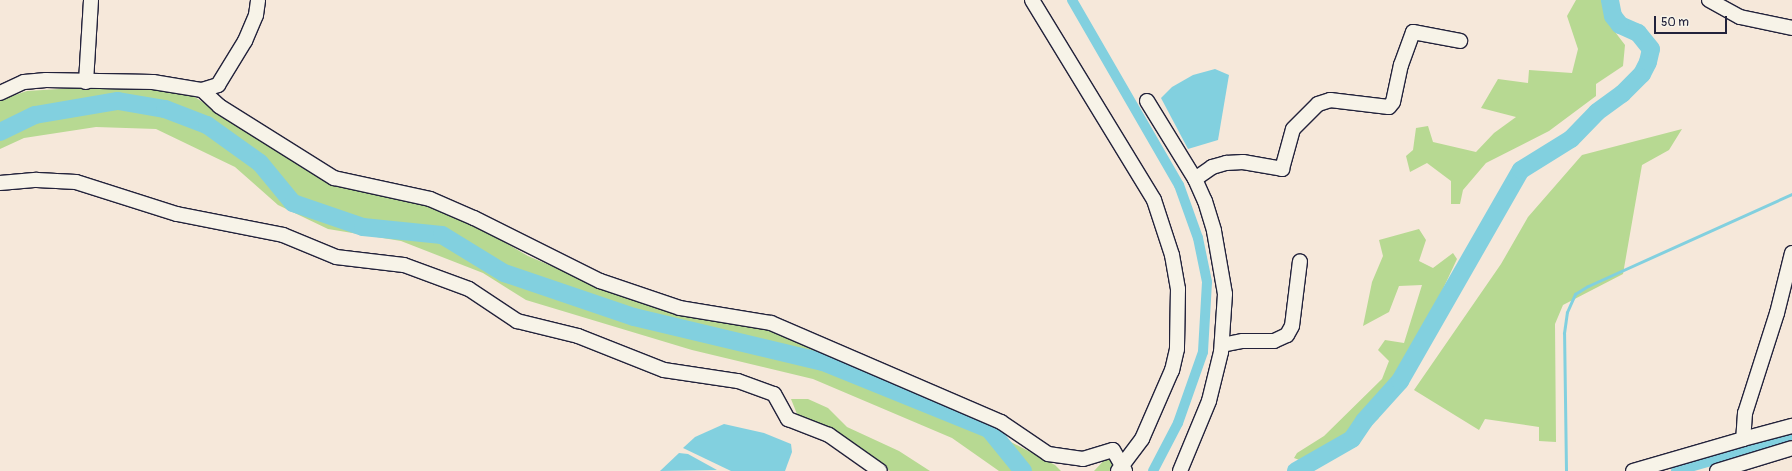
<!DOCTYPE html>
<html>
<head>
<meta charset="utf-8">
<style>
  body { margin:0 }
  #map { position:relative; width:1792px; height:471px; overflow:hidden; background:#f6e8da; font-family:Pangolin,sans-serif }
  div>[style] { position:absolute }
  .green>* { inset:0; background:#b7d992 }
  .water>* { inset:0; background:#82d0df }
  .stream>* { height:3px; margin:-1.5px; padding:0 1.5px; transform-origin:1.5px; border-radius:1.5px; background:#82d0df }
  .canal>* { height:10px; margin:-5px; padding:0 5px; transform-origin:5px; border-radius:5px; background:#82d0df }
  .river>* { height:18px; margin:-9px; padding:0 9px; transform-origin:9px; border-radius:9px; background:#82d0df }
  .roads { filter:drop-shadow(1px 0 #22223b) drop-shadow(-1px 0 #22223b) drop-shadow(0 1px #22223b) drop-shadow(0 -1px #22223b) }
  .minor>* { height:14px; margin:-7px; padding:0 7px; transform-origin:7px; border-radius:7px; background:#f7f3e8 }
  span { translate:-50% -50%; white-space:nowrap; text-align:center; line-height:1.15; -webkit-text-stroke:4px #f7f3e8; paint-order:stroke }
  .scale { position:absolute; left:1654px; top:16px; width:73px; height:18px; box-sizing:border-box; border:2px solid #22223b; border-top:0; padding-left:5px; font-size:12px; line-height:14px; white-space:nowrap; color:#22223b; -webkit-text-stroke:3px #f7f3e8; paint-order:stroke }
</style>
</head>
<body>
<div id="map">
  <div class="green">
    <i style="clip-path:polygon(1576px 0,1604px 0,1609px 24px,1625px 45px,1623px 66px,1596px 84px,1596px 96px,1549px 131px,1486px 163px,1463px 190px,1460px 204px,1451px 204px,1451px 181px,1427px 163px,1410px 172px,1406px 156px,1413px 150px,1416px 128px,1428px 126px,1433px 142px,1476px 152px,1494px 133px,1516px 117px,1481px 108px,1498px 79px,1528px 83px,1529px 70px,1572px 73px,1578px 49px,1567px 16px)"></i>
    <i style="clip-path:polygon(91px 87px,134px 87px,187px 92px,289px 158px,429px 205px,472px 223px,528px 256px,608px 290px,757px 326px,796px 341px,946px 408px,1055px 465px,1061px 471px,999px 471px,952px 438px,813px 379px,692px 350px,526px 300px,483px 273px,401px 241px,328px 229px,278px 205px,235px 167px,156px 129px,96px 127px,24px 138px,0 149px,0 100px,27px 91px)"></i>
    <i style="clip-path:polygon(1682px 129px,1669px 150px,1642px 165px,1623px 274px,1563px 305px,1555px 324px,1556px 442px,1539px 441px,1539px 427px,1485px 419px,1479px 430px,1414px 390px,1501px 264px,1528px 217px,1582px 155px)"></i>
    <i style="clip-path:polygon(1419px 229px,1426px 240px,1419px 261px,1433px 268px,1453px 253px,1457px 259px,1396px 389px,1378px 419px,1357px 434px,1305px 462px,1294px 458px,1297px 453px,1324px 436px,1382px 379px,1389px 361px,1378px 350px,1385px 340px,1404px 343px,1422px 285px,1399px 286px,1389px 312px,1363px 326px,1372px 282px,1383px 256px,1379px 240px)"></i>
    <i style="clip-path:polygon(791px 399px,808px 399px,828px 408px,847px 427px,899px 451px,930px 471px,890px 471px,875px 459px,797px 414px)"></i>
    <i style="clip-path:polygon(1108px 456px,1116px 464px,1110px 471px,1094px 471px)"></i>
  </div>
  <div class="water">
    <i style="clip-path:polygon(1215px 69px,1229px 75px,1218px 140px,1188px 149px,1161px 98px,1172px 87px,1193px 75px)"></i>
    <i style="clip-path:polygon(724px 424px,764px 433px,791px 444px,792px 452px,785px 471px,731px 471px,683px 448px,695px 437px)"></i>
    <i style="clip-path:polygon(679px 453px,688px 454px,717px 470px,660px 471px)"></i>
  </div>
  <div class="stream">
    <i style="left:1566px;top:471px;width:138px;rotate:-90.8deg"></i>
    <i style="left:1564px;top:333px;width:21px;rotate:-82deg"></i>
    <i style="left:1567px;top:312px;width:20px;rotate:-66deg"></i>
    <i style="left:1575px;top:294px;width:15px;rotate:-32deg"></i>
    <i style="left:1588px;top:286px;width:224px;rotate:-24.3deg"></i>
  </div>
  <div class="canal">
    <i style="left:1072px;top:0;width:214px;rotate:60deg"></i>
    <i style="left:1179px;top:185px;width:56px;rotate:70.3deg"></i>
    <i style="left:1198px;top:238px;width:45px;rotate:78.4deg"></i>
    <i style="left:1207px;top:282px;width:70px;rotate:93.3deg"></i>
    <i style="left:1203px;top:352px;width:75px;rotate:109.4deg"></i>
    <i style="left:1178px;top:423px;width:54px;rotate:117.5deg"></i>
    <i style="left:1676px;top:471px;width:121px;rotate:-15.9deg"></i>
  </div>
  <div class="river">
    <i style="left:0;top:132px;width:39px;rotate:-26deg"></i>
    <i style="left:35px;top:115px;width:84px;rotate:-9.6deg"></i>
    <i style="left:118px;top:101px;width:48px;rotate:9.7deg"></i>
    <i style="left:165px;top:109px;width:45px;rotate:20.9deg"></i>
    <i style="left:207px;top:125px;width:65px;rotate:35.6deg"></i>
    <i style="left:260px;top:163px;width:52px;rotate:50.5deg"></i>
    <i style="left:293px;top:203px;width:74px;rotate:18.9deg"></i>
    <i style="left:363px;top:227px;width:79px;rotate:5.8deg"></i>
    <i style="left:442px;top:235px;width:73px;rotate:31.5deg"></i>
    <i style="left:504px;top:273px;width:137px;rotate:18.7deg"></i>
    <i style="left:634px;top:317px;width:194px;rotate:13.4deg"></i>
    <i style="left:823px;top:362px;width:179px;rotate:22deg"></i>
    <i style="left:989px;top:429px;width:54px;rotate:51deg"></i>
    <i style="left:1296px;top:471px;width:64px;rotate:-29.7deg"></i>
    <i style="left:1352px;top:439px;width:22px;rotate:-56deg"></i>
    <i style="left:1364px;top:421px;width:54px;rotate:-48deg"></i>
    <i style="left:1400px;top:381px;width:243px;rotate:-60.2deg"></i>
    <i style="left:1521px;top:170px;width:59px;rotate:-31.8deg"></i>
    <i style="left:1571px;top:139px;width:37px;rotate:-46deg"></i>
    <i style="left:1597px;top:112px;width:31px;rotate:-36deg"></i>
    <i style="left:1622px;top:94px;width:28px;rotate:-45deg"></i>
    <i style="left:1642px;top:74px;width:13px;rotate:-63deg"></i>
    <i style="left:1648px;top:62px;width:13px;rotate:-77deg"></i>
    <i style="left:1651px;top:49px;width:21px;rotate:-129deg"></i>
    <i style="left:1638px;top:33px;width:20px;rotate:-156deg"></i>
    <i style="left:1620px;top:25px;width:11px;rotate:-128deg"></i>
    <i style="left:1613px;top:16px;width:16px;rotate:-101deg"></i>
  </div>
  <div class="roads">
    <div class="minor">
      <i style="left:1032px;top:0;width:234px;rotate:58.6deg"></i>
      <i style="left:1154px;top:200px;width:58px;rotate:71.9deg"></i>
      <i style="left:1172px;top:255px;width:35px;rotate:80deg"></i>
      <i style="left:1178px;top:289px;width:60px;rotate:91deg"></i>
      <i style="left:1177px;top:349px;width:22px;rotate:103deg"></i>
      <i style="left:1172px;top:370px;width:75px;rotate:113.5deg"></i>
      <i style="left:1142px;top:439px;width:40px;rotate:127deg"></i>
      <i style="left:1709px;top:0;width:35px;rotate:29deg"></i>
      <i style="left:1740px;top:17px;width:53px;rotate:11.9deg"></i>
      <i style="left:86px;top:82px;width:82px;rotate:-86.5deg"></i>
      <i style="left:202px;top:90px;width:23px;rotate:43deg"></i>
      <i style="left:219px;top:106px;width:136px;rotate:32.1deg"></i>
      <i style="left:334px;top:178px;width:98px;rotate:12.3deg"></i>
      <i style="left:430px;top:199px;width:48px;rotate:23.4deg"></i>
      <i style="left:474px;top:218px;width:141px;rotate:26.6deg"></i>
      <i style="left:600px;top:281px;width:84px;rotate:18.6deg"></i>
      <i style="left:680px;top:308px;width:92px;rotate:9.4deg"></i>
      <i style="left:771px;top:323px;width:250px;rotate:23.3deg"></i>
      <i style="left:1001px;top:422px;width:57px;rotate:34.2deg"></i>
      <i style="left:1048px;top:454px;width:35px;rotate:8deg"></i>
      <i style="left:1083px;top:459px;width:31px;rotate:-17deg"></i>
      <i style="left:1113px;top:450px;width:24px;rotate:60deg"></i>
      <i style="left:0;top:93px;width:26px;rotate:-25deg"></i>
      <i style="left:24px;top:82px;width:22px;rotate:-5deg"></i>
      <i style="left:46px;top:80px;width:107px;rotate:1.1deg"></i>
      <i style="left:153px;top:82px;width:50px;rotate:9.3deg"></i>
      <i style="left:202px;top:90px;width:17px;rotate:-17deg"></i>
      <i style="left:218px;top:85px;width:52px;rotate:-58.5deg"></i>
      <i style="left:245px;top:41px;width:28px;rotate:-67deg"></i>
      <i style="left:256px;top:15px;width:15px;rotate:-82deg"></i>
      <i style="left:1147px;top:101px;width:92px;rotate:58.4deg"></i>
      <i style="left:1195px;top:179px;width:24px;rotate:66deg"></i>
      <i style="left:1205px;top:201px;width:31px;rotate:73deg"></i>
      <i style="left:1214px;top:231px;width:64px;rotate:80.1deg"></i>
      <i style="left:1225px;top:294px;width:58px;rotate:93.9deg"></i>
      <i style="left:1221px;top:352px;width:50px;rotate:103.8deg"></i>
      <i style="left:1209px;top:401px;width:76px;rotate:112.5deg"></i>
      <i style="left:1195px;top:179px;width:21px;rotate:-35deg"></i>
      <i style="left:1212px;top:167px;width:15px;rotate:-16deg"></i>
      <i style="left:1226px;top:163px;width:17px;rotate:-3deg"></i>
      <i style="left:1243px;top:162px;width:40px;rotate:10deg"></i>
      <i style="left:1282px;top:169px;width:41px;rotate:-74.6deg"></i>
      <i style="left:1293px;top:129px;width:35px;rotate:-45deg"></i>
      <i style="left:1318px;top:104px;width:13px;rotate:-18deg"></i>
      <i style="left:1330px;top:100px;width:59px;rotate:6.8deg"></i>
      <i style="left:1389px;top:107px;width:6px;rotate:-51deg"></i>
      <i style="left:1393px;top:102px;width:38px;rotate:-78deg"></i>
      <i style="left:1401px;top:65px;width:35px;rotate:-70deg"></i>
      <i style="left:1413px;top:32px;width:48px;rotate:10.8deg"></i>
      <i style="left:0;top:183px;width:37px;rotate:-5deg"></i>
      <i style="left:37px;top:180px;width:39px;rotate:3deg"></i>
      <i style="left:76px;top:182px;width:106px;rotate:17.6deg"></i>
      <i style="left:177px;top:214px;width:108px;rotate:11.2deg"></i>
      <i style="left:283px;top:235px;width:57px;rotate:22.5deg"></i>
      <i style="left:336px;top:257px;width:68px;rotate:6.7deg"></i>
      <i style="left:404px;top:265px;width:69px;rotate:20.3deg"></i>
      <i style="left:469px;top:289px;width:58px;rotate:33.7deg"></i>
      <i style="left:517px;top:321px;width:63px;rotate:13.8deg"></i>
      <i style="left:578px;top:336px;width:92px;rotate:21.6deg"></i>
      <i style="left:664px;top:370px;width:75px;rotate:8.5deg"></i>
      <i style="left:738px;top:381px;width:38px;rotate:20deg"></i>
      <i style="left:774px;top:394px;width:29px;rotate:61deg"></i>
      <i style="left:788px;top:419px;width:44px;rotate:21.3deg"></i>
      <i style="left:829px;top:435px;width:62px;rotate:35.2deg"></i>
      <i style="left:1792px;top:253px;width:62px;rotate:104deg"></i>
      <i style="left:1777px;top:313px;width:105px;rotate:107.7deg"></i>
      <i style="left:1745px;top:413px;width:26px;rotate:94deg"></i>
      <i style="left:1743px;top:439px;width:51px;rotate:-14.9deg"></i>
      <i style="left:1222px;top:345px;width:21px;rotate:-11deg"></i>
      <i style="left:1243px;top:341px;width:31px"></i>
      <i style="left:1274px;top:341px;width:14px;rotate:-25deg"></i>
      <i style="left:1287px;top:335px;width:10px;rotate:-61deg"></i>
      <i style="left:1292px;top:326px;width:65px;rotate:-83deg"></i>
      <i style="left:1633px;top:471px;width:115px;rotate:-16.2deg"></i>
      <i style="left:1717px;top:471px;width:78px;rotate:-17deg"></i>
    </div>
  </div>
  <div class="scale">50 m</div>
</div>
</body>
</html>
